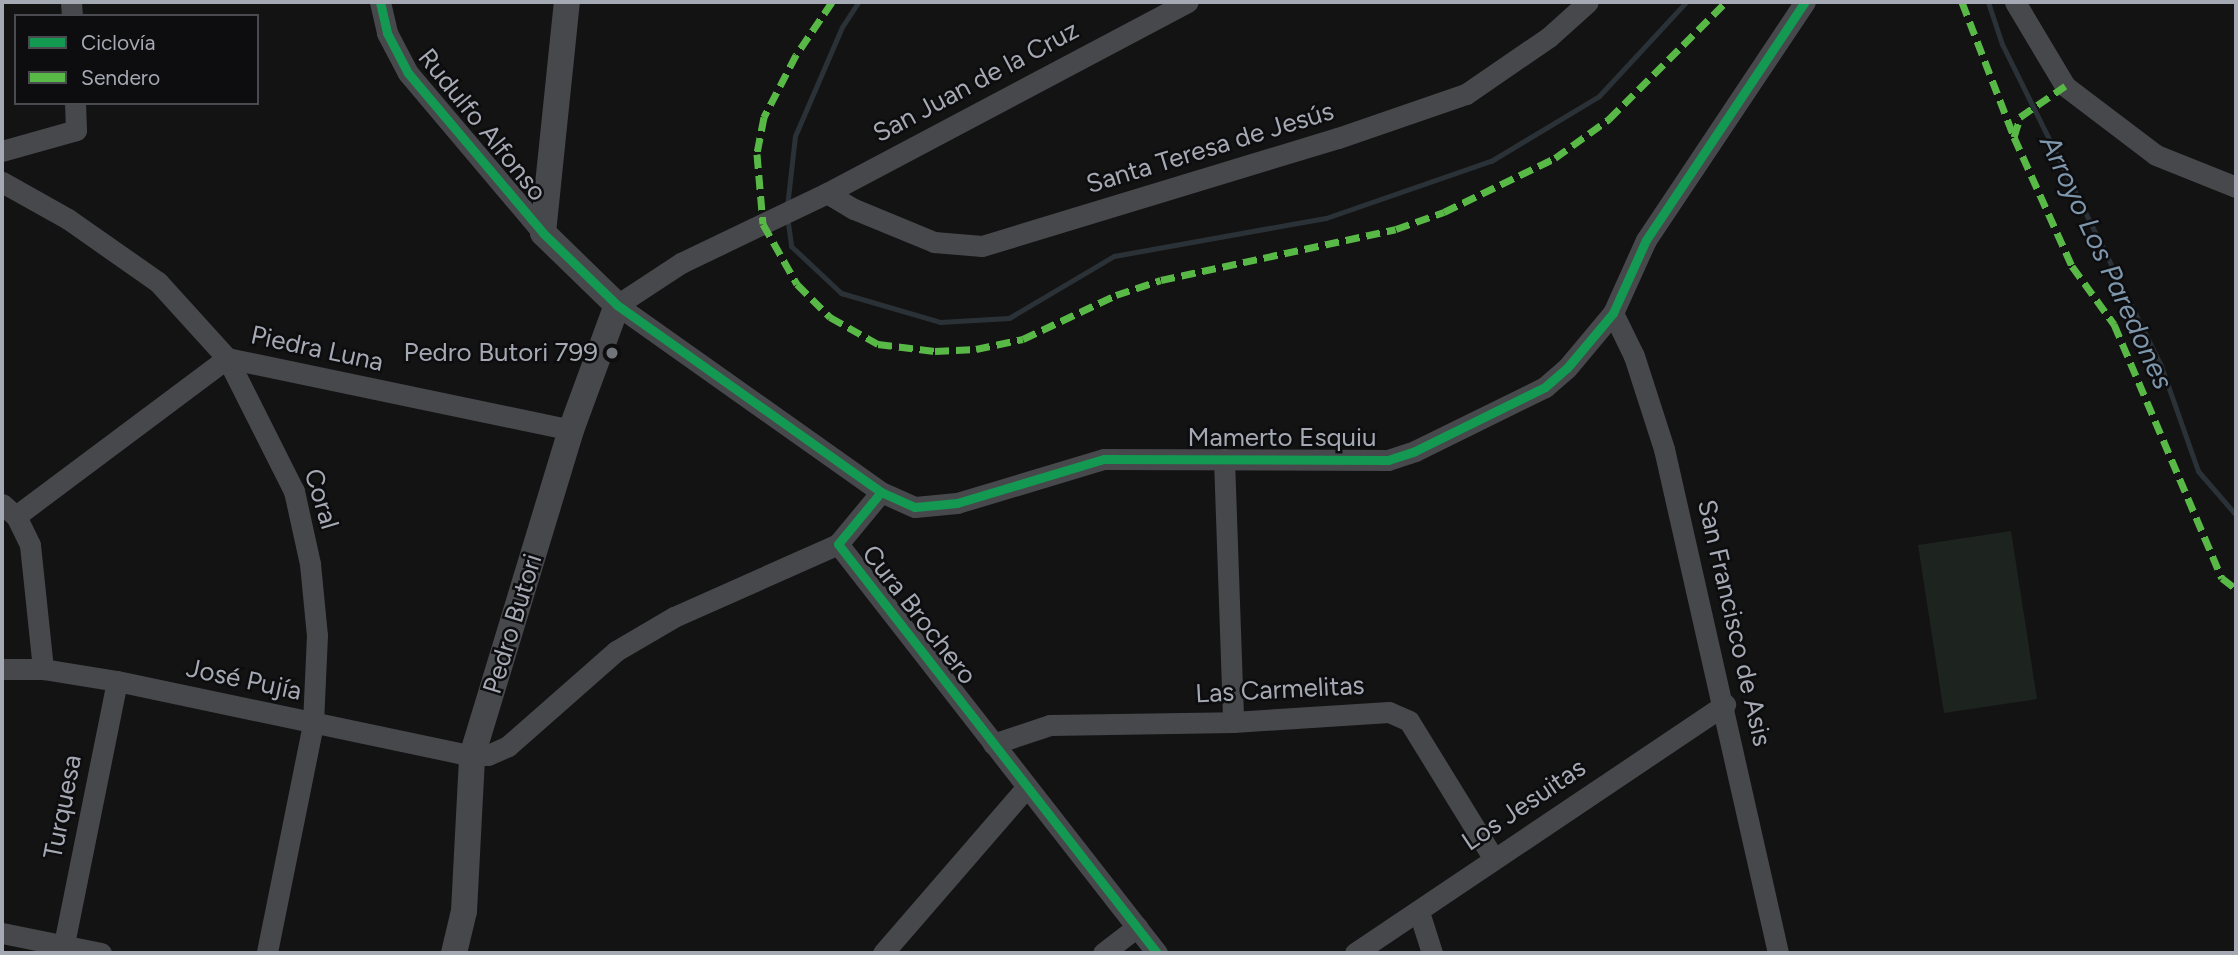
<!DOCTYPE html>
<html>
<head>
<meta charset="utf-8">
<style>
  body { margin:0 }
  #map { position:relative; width:2238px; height:955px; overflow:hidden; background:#131313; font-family:Figtree,sans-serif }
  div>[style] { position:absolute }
  .green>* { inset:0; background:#1d231e }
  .stream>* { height:5px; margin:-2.5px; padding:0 2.5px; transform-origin:2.5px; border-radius:2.5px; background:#2b3237 }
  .minor>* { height:21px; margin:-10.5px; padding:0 10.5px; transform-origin:10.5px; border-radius:10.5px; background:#47484c }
  .tertiary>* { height:26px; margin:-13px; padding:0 13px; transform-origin:13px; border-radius:13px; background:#47484c }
  .quiet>* { height:7px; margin-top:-3.5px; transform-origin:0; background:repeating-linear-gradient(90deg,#58b947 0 14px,transparent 0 21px) }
  .cycleway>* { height:9px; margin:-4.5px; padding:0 4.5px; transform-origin:4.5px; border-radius:4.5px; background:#139951 }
  .dots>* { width:19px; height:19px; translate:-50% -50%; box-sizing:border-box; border:4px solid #0d0d0f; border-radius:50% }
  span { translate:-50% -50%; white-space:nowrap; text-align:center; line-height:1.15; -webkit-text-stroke:5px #0d0d0f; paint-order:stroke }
  .street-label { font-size:26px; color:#a5a9b3 }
  .poi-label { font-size:26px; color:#a5a9b3 }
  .right { translate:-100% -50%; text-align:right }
  .water-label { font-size:28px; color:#7e97ac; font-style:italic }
  .frame { position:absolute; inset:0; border:4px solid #a5a9b3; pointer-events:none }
  .legend { position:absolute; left:14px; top:14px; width:245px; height:91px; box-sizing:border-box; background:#0d0d0f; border:2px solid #4a4b51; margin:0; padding:9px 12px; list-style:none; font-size:21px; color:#a5a9b3 }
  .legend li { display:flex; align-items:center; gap:14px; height:35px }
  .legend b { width:35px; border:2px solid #4a4b51 }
</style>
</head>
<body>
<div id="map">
  <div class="green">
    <i style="clip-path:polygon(2011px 531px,2037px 699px,1944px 713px,1918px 545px)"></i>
  </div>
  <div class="stream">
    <i style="left:1988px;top:2px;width:44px;rotate:71.6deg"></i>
    <i style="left:2002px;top:44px;width:356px;rotate:63.7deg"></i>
    <i style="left:2160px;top:363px;width:114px;rotate:70.6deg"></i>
    <i style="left:2198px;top:471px;width:58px;rotate:49.2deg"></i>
    <i style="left:787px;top:207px;width:71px;rotate:-83.6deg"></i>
    <i style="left:795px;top:136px;width:119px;rotate:-66.7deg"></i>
    <i style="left:842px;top:27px;width:30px;rotate:-57deg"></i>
    <i style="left:787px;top:216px;width:30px;rotate:82deg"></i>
    <i style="left:791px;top:246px;width:69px;rotate:43.2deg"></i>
    <i style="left:841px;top:293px;width:103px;rotate:16.3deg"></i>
    <i style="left:940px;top:322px;width:69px;rotate:-3.3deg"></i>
    <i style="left:1009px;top:318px;width:122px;rotate:-30.6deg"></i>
    <i style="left:1114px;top:256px;width:215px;rotate:-10.2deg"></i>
    <i style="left:1326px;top:218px;width:175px;rotate:-19.1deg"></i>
    <i style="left:1491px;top:161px;width:126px;rotate:-31deg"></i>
    <i style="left:1599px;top:96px;width:128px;rotate:-47.2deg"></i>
  </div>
  <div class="minor">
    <i style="left:71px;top:2px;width:14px;rotate:86deg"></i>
    <i style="left:380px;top:2px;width:32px;rotate:77deg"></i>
    <i style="left:387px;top:33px;width:45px;rotate:62.3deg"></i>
    <i style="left:408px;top:73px;width:209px;rotate:49.8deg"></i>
    <i style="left:2015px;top:2px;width:98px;rotate:59.2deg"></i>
    <i style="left:2065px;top:86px;width:114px;rotate:37.2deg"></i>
    <i style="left:2156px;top:155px;width:86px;rotate:21.8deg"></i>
    <i style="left:2px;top:151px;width:77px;rotate:-15.8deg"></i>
    <i style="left:76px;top:130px;width:27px;rotate:-92deg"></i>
    <i style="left:2px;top:182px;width:76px;rotate:29.3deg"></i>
    <i style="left:68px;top:219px;width:110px;rotate:35deg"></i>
    <i style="left:158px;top:282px;width:103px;rotate:47.8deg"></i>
    <i style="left:227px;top:358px;width:149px;rotate:63.3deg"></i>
    <i style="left:294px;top:491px;width:75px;rotate:77.6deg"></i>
    <i style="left:310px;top:564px;width:71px;rotate:84.4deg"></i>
    <i style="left:317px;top:635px;width:89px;rotate:92.6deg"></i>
    <i style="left:313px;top:724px;width:234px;rotate:101.4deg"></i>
    <i style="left:827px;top:193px;width:31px;rotate:31deg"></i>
    <i style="left:854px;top:209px;width:87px;rotate:22.4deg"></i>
    <i style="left:934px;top:242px;width:48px;rotate:4.8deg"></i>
    <i style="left:982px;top:246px;width:372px;rotate:-16.9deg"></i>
    <i style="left:1338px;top:138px;width:135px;rotate:-19deg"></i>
    <i style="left:1466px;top:94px;width:101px;rotate:-34.5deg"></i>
    <i style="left:1549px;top:37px;width:52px;rotate:-41.9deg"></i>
    <i style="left:1613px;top:313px;width:48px;rotate:64deg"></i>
    <i style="left:1634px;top:356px;width:98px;rotate:72.1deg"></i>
    <i style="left:1664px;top:449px;width:517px;rotate:77.25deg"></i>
    <i style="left:1224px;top:459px;width:263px;rotate:88deg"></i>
    <i style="left:881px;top:492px;width:37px;rotate:24deg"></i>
    <i style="left:915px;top:507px;width:42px;rotate:-5.4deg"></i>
    <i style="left:957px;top:503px;width:153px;rotate:-16.7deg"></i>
    <i style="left:1104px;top:459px;width:284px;rotate:0.2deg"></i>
    <i style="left:1388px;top:460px;width:28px;rotate:-18deg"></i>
    <i style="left:1415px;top:451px;width:145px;rotate:-26.2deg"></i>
    <i style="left:1545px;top:387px;width:29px;rotate:-41deg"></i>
    <i style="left:1567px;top:368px;width:72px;rotate:-50.1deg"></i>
    <i style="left:1613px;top:313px;width:80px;rotate:-65.7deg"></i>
    <i style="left:1646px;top:240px;width:286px;rotate:-56.3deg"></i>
    <i style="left:2px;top:504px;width:18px;rotate:41deg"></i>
    <i style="left:16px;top:516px;width:32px;rotate:64deg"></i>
    <i style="left:30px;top:545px;width:125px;rotate:84deg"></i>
    <i style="left:16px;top:516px;width:264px;rotate:-36.8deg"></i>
    <i style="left:227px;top:358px;width:351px;rotate:11.8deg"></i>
    <i style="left:2px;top:669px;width:41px"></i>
    <i style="left:43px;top:669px;width:75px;rotate:9.2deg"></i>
    <i style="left:117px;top:681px;width:363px;rotate:11.9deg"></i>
    <i style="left:472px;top:756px;width:16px;rotate:-4deg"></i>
    <i style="left:488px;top:755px;width:22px;rotate:-24deg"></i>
    <i style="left:508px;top:746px;width:144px;rotate:-41.3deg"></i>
    <i style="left:616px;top:651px;width:67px;rotate:-30.4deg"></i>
    <i style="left:674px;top:617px;width:180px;rotate:-24deg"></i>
    <i style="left:993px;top:744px;width:60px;rotate:-18.4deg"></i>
    <i style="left:1050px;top:725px;width:183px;rotate:-0.9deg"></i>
    <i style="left:1233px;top:722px;width:156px;rotate:-3.7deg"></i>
    <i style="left:1389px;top:712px;width:22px;rotate:24deg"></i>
    <i style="left:1409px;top:721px;width:162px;rotate:58.4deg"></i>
    <i style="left:1419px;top:912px;width:43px;rotate:72.4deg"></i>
    <i style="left:2px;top:933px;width:101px;rotate:11.4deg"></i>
    <i style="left:64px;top:944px;width:268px;rotate:-78.6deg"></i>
    <i style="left:883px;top:953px;width:217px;rotate:-49.1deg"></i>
    <i style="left:1103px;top:953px;width:43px;rotate:-37.4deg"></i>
    <i style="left:1157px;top:953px;width:519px;rotate:-127.95deg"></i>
    <i style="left:838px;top:544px;width:67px;rotate:-50.4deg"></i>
    <i style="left:881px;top:492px;width:324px;rotate:-144.7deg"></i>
    <i style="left:617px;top:305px;width:77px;rotate:-33.3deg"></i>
    <i style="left:681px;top:263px;width:162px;rotate:-25.6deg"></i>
    <i style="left:827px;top:193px;width:408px;rotate:-27.9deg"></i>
    <i style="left:1355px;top:953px;width:446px;rotate:-33.9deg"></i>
  </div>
  <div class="tertiary">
    <i style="left:454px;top:953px;width:43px;rotate:-76.6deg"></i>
    <i style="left:464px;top:911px;width:155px;rotate:-87deg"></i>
    <i style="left:472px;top:756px;width:341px;rotate:-73.1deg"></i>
    <i style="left:571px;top:430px;width:133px;rotate:-69.8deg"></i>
    <i style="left:617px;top:305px;width:103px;rotate:-135.8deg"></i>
    <i style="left:543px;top:233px;width:232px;rotate:-84.1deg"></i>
  </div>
  <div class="quiet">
    <i style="left:832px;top:2px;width:64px;rotate:124.2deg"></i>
    <i style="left:796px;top:55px;width:70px;rotate:117.3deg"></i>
    <i style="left:764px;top:117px;width:38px;rotate:101deg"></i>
    <i style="left:757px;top:154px;width:70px;rotate:85.1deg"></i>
    <i style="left:763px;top:224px;width:69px;rotate:60.5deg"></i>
    <i style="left:797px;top:284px;width:47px;rotate:45deg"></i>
    <i style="left:830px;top:317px;width:55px;rotate:29.4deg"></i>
    <i style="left:878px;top:344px;width:57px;rotate:7deg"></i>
    <i style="left:935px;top:351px;width:41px;rotate:-2.8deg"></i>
    <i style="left:976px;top:349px;width:48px;rotate:-12deg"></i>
    <i style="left:1023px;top:339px;width:103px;rotate:-25.3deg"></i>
    <i style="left:1116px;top:295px;width:47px;rotate:-18.4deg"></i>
    <i style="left:1161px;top:280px;width:240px;rotate:-12.2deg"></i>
    <i style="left:1396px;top:229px;width:51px;rotate:-19.5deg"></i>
    <i style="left:1444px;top:212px;width:123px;rotate:-25.9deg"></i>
    <i style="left:1555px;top:158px;width:67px;rotate:-35.8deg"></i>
    <i style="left:1609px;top:119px;width:165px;rotate:-45deg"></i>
    <i style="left:1962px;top:2px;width:145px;rotate:68.9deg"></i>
    <i style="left:2014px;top:137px;width:141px;rotate:65.8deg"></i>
    <i style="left:2072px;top:266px;width:72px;rotate:54.1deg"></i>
    <i style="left:2114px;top:324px;width:276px;rotate:67deg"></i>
    <i style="left:2222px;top:578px;width:18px;rotate:38deg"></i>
    <i style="left:2014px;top:137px;width:21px;rotate:-73deg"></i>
    <i style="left:2020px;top:117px;width:55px;rotate:-34.6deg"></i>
  </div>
  <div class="cycleway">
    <i style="left:380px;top:2px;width:32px;rotate:77deg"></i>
    <i style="left:387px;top:33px;width:45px;rotate:62.3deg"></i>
    <i style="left:408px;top:73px;width:209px;rotate:49.8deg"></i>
    <i style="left:543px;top:233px;width:103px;rotate:44.2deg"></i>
    <i style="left:617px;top:305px;width:324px;rotate:35.3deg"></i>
    <i style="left:881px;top:492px;width:67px;rotate:129.6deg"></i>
    <i style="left:838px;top:544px;width:519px;rotate:52.05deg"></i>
    <i style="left:881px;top:492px;width:37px;rotate:24deg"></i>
    <i style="left:915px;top:507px;width:42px;rotate:-5.4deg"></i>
    <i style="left:957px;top:503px;width:153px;rotate:-16.7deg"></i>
    <i style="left:1104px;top:459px;width:284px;rotate:0.2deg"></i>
    <i style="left:1388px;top:460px;width:28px;rotate:-18deg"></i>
    <i style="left:1415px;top:451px;width:145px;rotate:-26.2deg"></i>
    <i style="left:1545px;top:387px;width:29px;rotate:-41deg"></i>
    <i style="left:1567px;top:368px;width:72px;rotate:-50.1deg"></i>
    <i style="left:1613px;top:313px;width:80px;rotate:-65.7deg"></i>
    <i style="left:1646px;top:240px;width:286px;rotate:-56.3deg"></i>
  </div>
  <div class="dots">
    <i style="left:612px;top:353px;background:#72747b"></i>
  </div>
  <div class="street-label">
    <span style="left:976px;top:82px;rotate:-28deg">San Juan de la Cruz</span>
    <span style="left:482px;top:125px;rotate:51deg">Rudulfo Alfonso</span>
    <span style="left:1210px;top:148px;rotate:-17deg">Santa Teresa de Jesús</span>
    <span style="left:317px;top:349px;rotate:12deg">Piedra Luna</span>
    <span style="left:1282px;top:438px">Mamerto Esquiu</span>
    <span style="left:321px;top:499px;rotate:73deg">Coral</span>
    <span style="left:919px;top:615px;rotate:52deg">Cura Brochero</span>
    <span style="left:1734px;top:623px;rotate:77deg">San Francisco de Asis</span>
    <span style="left:513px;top:624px;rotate:-73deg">Pedro Butori</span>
    <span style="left:244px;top:680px;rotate:12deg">José Pujía</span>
    <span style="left:1280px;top:690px;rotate:-3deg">Las Carmelitas</span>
    <span style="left:1524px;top:805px;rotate:-34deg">Los Jesuitas</span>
    <span style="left:63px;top:807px;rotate:-79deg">Turquesa</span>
  </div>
  <div class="poi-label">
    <span class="right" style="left:598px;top:353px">Pedro Butori 799</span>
  </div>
  <div class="water-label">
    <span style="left:2107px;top:262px;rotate:65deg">Arroyo Los Paredones</span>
  </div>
  <div class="frame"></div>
  <ul class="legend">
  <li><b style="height:9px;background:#139951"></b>Ciclovía</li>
  <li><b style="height:9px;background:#58b947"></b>Sendero</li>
  </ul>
</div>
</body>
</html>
